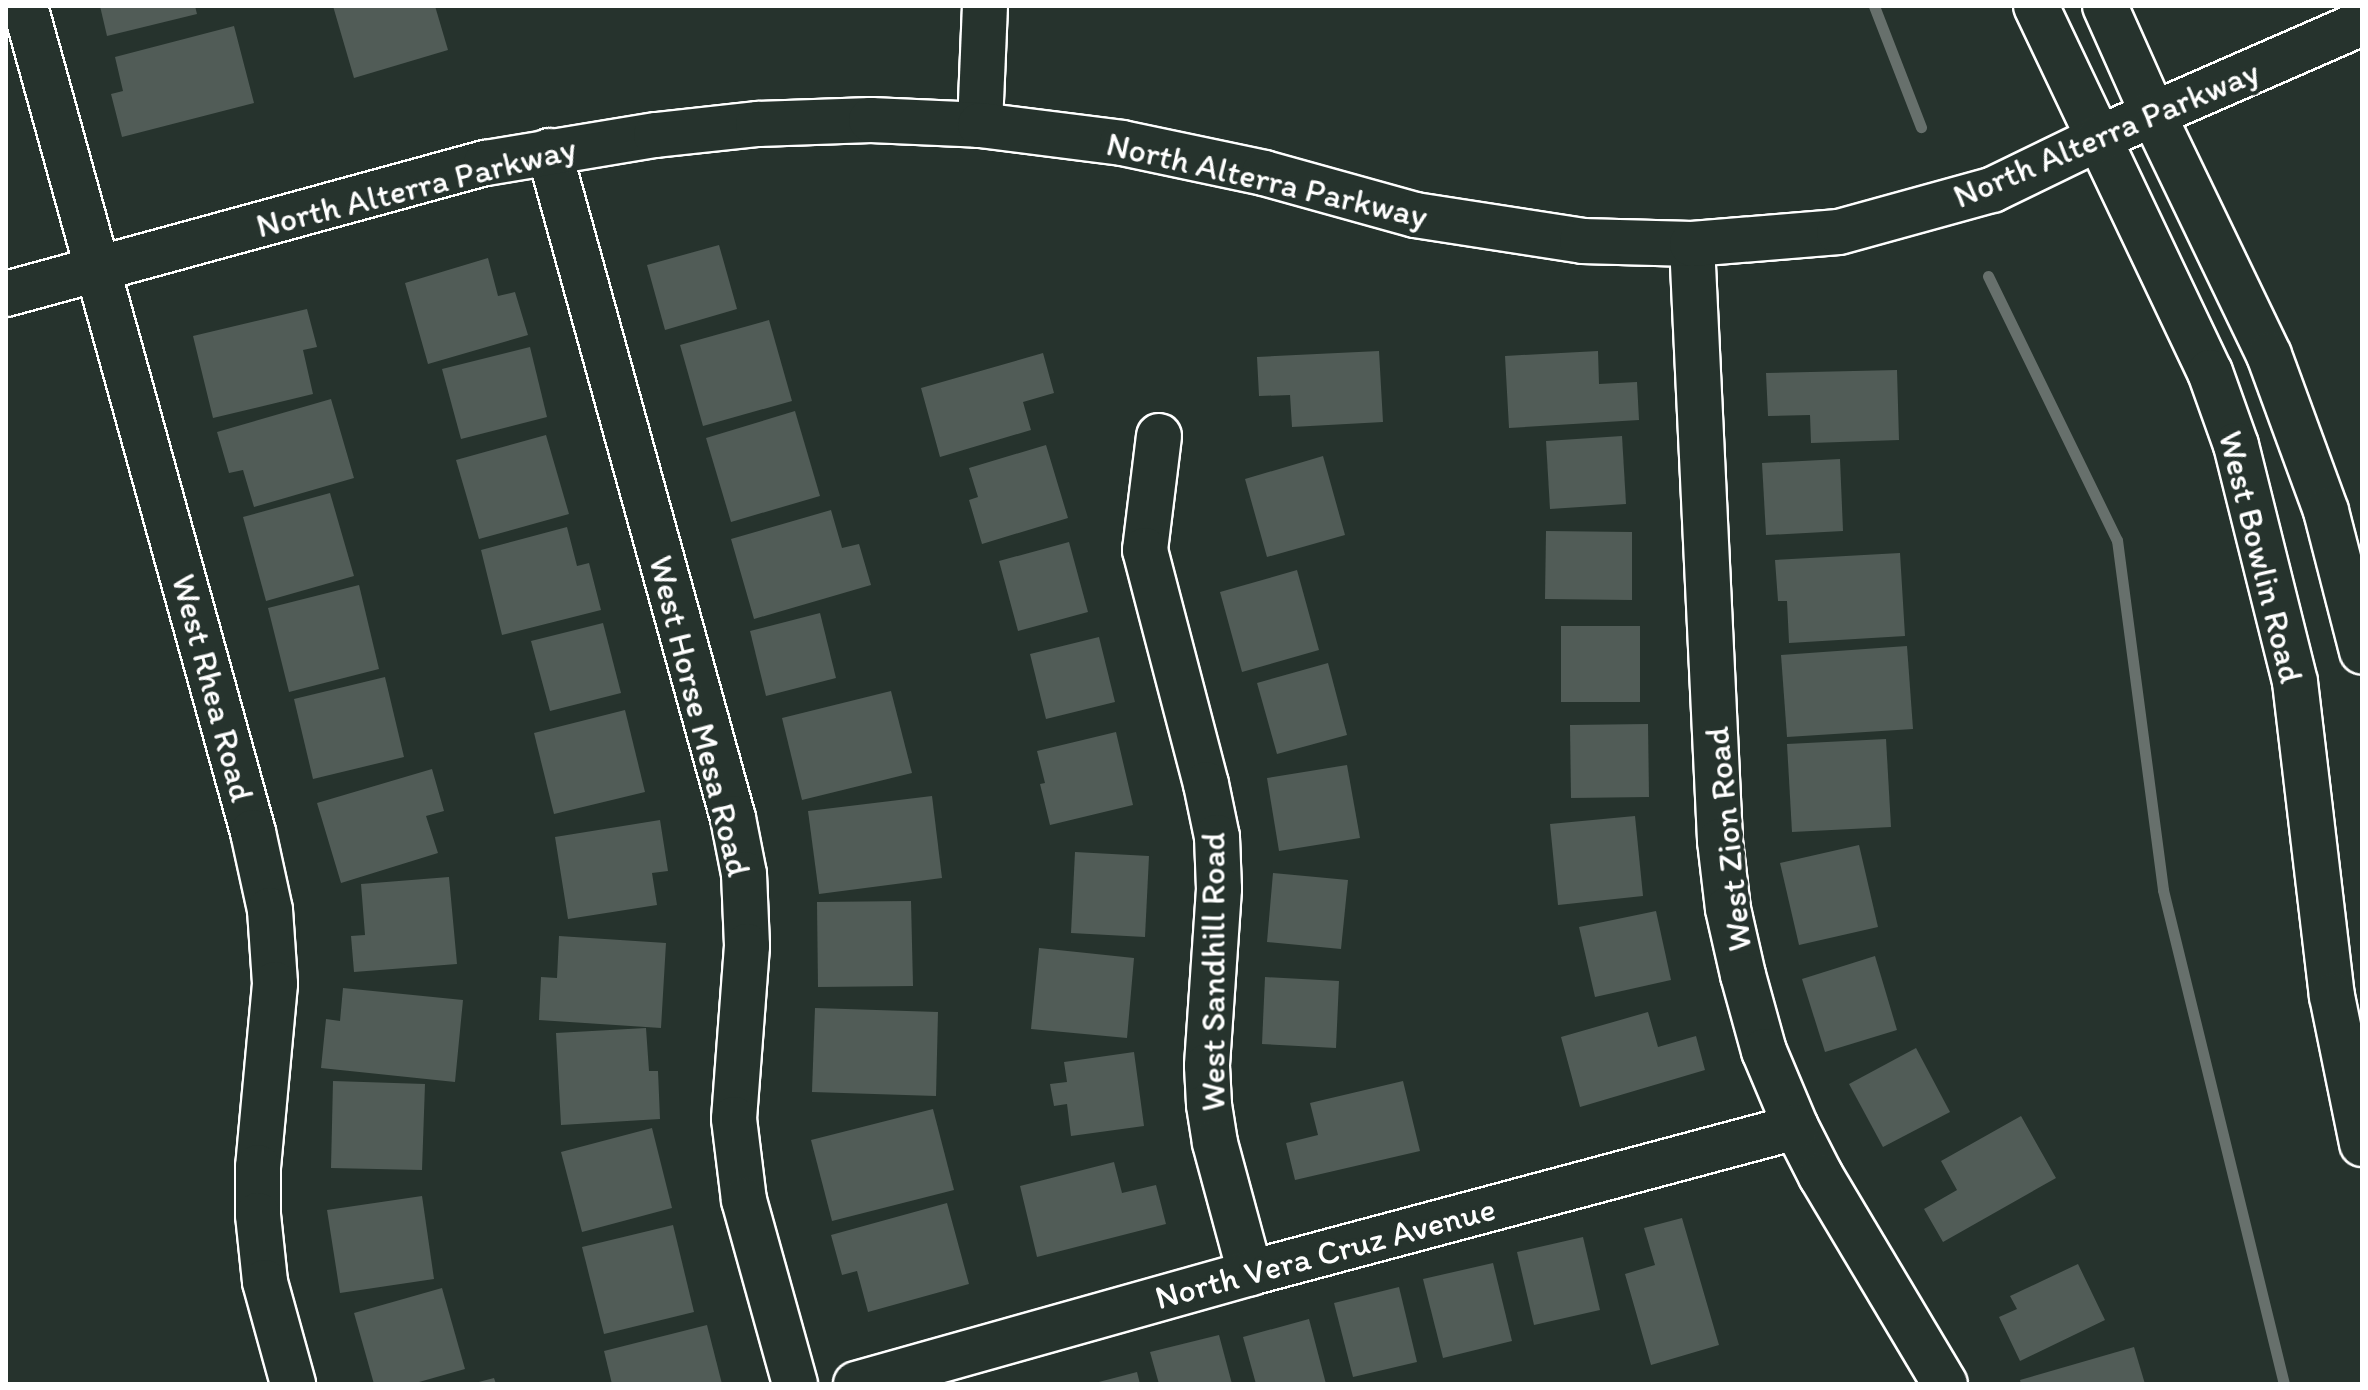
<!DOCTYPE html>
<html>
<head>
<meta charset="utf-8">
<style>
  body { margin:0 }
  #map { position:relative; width:2368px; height:1390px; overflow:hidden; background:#26332d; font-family:Itim,sans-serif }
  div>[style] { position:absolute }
  .stream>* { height:11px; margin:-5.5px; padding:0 5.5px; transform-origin:5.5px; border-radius:5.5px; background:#67706c }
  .building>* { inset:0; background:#515c57 }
  .roads { filter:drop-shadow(2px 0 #fff) drop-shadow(-2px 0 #fff) drop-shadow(0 2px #fff) drop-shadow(0 -2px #fff) }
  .minor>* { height:44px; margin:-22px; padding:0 22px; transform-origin:22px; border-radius:22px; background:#26332d }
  span { translate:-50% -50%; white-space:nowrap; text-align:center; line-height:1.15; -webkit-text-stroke:8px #26332d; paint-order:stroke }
  .street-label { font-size:34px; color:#fff }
  .frame { position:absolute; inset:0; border:8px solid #fff; pointer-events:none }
</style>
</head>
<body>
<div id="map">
  <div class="stream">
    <i style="left:1874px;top:6px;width:130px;rotate:68.8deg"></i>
    <i style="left:1988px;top:276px;width:294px;rotate:64deg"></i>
    <i style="left:2117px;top:540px;width:353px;rotate:82.5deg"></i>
    <i style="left:2163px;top:890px;width:509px;rotate:76.24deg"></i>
  </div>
  <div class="building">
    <i style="clip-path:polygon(100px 6px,195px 6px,197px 14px,107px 36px)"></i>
    <i style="clip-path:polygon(333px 6px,435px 6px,448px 50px,354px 78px)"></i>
    <i style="clip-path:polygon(234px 26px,254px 103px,122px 137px,111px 94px,123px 91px,115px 57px)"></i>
    <i style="clip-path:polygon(719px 245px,737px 309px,665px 330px,647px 265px)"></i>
    <i style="clip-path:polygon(488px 258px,498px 296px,515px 292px,528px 335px,428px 364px,405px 283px)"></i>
    <i style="clip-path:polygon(307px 309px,317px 347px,303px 350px,313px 394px,213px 418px,193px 336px)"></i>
    <i style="clip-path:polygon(769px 320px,792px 401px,703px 426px,680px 345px)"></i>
    <i style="clip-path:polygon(530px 347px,547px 417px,461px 439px,442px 369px)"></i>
    <i style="clip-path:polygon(1379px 351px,1383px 422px,1292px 427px,1290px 395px,1259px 396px,1257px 357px)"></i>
    <i style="clip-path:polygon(1598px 351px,1599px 384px,1637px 382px,1639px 420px,1509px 428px,1505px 356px)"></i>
    <i style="clip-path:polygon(1043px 353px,1054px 393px,1023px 402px,1031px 430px,940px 457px,921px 388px)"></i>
    <i style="clip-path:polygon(1897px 370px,1899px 440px,1811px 443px,1810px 415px,1768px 416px,1766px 373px)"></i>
    <i style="clip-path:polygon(331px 399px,354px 478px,254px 507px,243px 470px,229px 473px,217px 432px)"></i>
    <i style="clip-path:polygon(795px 411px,820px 496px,731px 522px,706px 438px)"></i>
    <i style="clip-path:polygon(546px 435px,569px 514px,479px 539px,456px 460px)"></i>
    <i style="clip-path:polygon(1622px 436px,1626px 504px,1550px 509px,1546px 441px)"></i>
    <i style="clip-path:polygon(1046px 445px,1068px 518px,982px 544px,969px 500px,978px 497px,969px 468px)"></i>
    <i style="clip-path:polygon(1323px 456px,1345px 535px,1267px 557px,1245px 479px)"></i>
    <i style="clip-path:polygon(1840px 459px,1843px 531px,1766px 535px,1762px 463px)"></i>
    <i style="clip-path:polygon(330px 493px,354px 576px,266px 601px,243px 517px)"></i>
    <i style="clip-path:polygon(831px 510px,842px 548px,859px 544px,871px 585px,754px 619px,731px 539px)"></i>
    <i style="clip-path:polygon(567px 527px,577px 566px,589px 563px,601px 610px,502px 635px,481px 550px)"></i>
    <i style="clip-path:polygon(1546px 531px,1632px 532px,1632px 600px,1545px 599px)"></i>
    <i style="clip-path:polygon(1069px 542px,1088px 612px,1018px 631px,999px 561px)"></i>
    <i style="clip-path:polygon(1900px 553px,1905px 636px,1789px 643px,1787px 601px,1778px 601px,1775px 560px)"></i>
    <i style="clip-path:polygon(1297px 570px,1319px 650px,1242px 672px,1220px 592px)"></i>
    <i style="clip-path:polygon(359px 585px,379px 669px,289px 692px,268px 608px)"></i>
    <i style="clip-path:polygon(820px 613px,836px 678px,766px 696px,750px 631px)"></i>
    <i style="clip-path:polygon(603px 623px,621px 693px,550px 711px,531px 641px)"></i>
    <i style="clip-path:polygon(1561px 626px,1640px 626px,1640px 702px,1561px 702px)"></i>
    <i style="clip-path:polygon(1099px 637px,1115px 702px,1046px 719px,1030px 654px)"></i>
    <i style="clip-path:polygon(1907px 646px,1913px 729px,1787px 737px,1781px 655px)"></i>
    <i style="clip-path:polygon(1328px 663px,1347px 735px,1277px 754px,1257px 683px)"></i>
    <i style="clip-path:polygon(385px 677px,404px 757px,313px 779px,294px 699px)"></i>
    <i style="clip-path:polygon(891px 691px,912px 773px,802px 800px,782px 718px)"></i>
    <i style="clip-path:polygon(625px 710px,645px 792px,554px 814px,534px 733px)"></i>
    <i style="clip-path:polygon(1648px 724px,1649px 797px,1571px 798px,1570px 725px)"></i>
    <i style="clip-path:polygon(1116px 732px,1133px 805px,1050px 825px,1040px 784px,1045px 783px,1037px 751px)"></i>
    <i style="clip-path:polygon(1886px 739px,1891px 827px,1792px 832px,1787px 744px)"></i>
    <i style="clip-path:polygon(1347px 765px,1360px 838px,1279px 851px,1267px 778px)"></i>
    <i style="clip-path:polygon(432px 769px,444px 811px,426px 816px,438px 853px,341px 883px,317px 803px)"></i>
    <i style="clip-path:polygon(932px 796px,942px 878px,819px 894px,808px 811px)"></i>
    <i style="clip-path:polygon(1635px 816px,1643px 896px,1558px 905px,1550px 824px)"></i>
    <i style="clip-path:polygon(660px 820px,668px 871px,652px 873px,657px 905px,568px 919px,555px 837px)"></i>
    <i style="clip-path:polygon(1859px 845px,1878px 927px,1799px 945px,1780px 863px)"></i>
    <i style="clip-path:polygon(1075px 852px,1149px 856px,1145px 937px,1071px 933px)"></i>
    <i style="clip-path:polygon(1273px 873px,1348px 880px,1341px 949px,1267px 942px)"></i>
    <i style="clip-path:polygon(449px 877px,457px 964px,354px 972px,351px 936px,365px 935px,361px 884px)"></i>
    <i style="clip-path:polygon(911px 901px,913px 986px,818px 987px,817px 902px)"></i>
    <i style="clip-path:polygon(1656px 911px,1671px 980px,1595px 997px,1579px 927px)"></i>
    <i style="clip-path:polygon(559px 936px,666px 943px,661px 1028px,539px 1020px,541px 977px,557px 978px)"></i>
    <i style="clip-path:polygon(1039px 948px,1134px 958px,1127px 1038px,1031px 1029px)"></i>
    <i style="clip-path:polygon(1875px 956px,1897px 1030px,1825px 1052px,1802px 979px)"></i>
    <i style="clip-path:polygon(1265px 977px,1339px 981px,1336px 1048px,1262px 1044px)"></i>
    <i style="clip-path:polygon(343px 988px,463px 1000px,455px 1082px,321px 1068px,326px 1019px,340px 1021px)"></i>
    <i style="clip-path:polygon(815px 1008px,938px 1012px,936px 1096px,812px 1092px)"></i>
    <i style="clip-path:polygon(1648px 1012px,1658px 1047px,1696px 1036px,1705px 1070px,1580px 1107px,1561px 1037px)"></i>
    <i style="clip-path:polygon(646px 1028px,649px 1071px,658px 1071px,660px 1119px,561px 1125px,556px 1033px)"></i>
    <i style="clip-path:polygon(1916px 1048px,1950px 1112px,1883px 1147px,1849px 1084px)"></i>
    <i style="clip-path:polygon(1134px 1052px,1144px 1126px,1071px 1136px,1067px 1104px,1054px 1106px,1050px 1084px,1067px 1082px,1064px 1062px)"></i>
    <i style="clip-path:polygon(333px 1081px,425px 1084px,422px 1170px,331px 1168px)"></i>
    <i style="clip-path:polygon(1403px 1081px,1420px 1151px,1295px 1180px,1286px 1143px,1318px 1135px,1310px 1103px)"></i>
    <i style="clip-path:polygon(933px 1109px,954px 1190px,832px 1221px,811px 1140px)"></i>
    <i style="clip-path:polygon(2021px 1116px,2056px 1178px,1943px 1242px,1924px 1209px,1957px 1190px,1941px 1161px)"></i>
    <i style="clip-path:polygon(652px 1128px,672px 1208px,582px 1232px,561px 1152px)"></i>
    <i style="clip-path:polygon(1114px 1162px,1122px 1193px,1156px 1185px,1166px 1224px,1037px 1257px,1020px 1186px)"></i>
    <i style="clip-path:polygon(422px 1196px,434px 1279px,340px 1293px,327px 1210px)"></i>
    <i style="clip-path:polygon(947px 1203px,969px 1284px,868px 1312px,857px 1271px,842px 1275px,831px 1235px)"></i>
    <i style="clip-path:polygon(1682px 1218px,1719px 1345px,1651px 1365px,1625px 1274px,1655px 1265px,1644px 1228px)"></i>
    <i style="clip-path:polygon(673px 1225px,694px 1312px,604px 1334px,582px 1247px)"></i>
    <i style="clip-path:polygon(1583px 1237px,1600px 1310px,1534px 1325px,1517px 1252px)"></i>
    <i style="clip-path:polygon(1493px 1263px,1512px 1341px,1443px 1358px,1423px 1279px)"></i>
    <i style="clip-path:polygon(2078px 1264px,2105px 1320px,2020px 1361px,1999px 1317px,2017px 1309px,2010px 1296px)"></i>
    <i style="clip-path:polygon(1399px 1287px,1417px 1362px,1353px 1377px,1334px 1303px)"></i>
    <i style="clip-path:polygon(442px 1288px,465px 1369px,412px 1384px,374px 1384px,354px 1313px)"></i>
    <i style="clip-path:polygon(1309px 1319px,1326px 1384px,1256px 1384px,1243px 1337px)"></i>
    <i style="clip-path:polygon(707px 1325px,722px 1384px,612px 1384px,604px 1351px)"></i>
    <i style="clip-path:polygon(1219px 1335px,1232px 1384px,1159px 1384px,1150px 1352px)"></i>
    <i style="clip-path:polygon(2134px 1347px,2145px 1384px,2021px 1384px,2020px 1380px)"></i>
    <i style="clip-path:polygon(1137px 1372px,1140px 1384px,1095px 1384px,1095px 1383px)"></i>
    <i style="clip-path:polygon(494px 1378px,496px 1384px,475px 1384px,475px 1383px)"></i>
  </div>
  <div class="roads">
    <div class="minor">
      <i style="left:25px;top:6px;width:857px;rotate:74.57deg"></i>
      <i style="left:253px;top:832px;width:80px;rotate:77.7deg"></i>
      <i style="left:270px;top:910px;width:74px;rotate:86.1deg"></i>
      <i style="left:275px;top:984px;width:184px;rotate:95.3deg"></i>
      <i style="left:258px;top:1167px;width:48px;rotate:90deg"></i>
      <i style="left:258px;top:1215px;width:67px;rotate:84deg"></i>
      <i style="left:265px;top:1282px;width:106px;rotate:74.6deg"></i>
      <i style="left:2036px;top:6px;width:405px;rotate:64.6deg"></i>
      <i style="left:2210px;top:372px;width:77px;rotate:70.4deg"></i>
      <i style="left:2236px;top:445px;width:244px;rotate:76deg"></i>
      <i style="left:2295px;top:682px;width:316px;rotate:83.3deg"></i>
      <i style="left:2332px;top:996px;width:151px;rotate:78.5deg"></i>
      <i style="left:2105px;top:6px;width:118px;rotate:66deg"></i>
      <i style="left:2153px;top:114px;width:267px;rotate:64.3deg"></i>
      <i style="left:2269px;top:355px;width:166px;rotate:69.9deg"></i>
      <i style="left:2326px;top:511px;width:145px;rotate:75.6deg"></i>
      <i style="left:980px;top:125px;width:119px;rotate:-87.6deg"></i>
      <i style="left:549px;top:151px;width:692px;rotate:74.58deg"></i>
      <i style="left:733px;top:818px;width:57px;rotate:78.9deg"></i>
      <i style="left:744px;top:874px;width:72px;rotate:87.6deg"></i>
      <i style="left:747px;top:946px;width:173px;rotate:94.3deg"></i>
      <i style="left:734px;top:1119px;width:82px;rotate:83deg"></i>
      <i style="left:744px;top:1200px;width:191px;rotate:74.5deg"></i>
      <i style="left:1692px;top:244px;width:598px;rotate:87.31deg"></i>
      <i style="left:1720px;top:841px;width:68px;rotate:83.3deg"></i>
      <i style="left:1728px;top:909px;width:68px;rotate:77.2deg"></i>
      <i style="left:1743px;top:975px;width:79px;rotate:74.6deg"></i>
      <i style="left:1764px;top:1051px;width:82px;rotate:67.2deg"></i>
      <i style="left:1796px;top:1127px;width:55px;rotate:63deg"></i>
      <i style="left:1821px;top:1176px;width:242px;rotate:59.2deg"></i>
      <i style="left:6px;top:294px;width:498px;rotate:-15.3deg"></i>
      <i style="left:486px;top:163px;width:172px;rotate:-9.4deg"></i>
      <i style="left:656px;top:135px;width:103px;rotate:-6.2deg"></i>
      <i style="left:758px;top:124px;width:113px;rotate:-2deg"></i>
      <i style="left:871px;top:120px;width:109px;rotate:2.6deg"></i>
      <i style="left:980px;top:125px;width:143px;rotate:7.2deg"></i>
      <i style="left:1122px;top:143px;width:145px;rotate:11.9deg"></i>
      <i style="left:1264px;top:173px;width:157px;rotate:15.5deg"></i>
      <i style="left:1415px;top:215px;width:169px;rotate:8.8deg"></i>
      <i style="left:1582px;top:241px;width:110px;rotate:1.6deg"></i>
      <i style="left:1692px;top:244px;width:147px;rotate:-4.7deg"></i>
      <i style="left:1839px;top:232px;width:159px;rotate:-15.4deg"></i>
      <i style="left:1992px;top:190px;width:119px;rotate:-25.9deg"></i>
      <i style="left:2099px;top:138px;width:287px;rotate:-23.6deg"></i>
      <i style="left:1159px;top:436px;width:115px;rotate:97deg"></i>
      <i style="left:1145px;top:550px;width:242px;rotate:75.4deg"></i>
      <i style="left:1206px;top:784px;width:54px;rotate:78.3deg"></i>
      <i style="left:1217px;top:837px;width:52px;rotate:87.8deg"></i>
      <i style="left:1219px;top:889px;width:177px;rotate:93.9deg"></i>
      <i style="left:1207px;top:1066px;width:39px;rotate:87deg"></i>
      <i style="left:1209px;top:1105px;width:38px;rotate:81deg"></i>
      <i style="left:1215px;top:1143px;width:135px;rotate:74.9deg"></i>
      <i style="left:856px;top:1384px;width:409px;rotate:-15.7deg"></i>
      <i style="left:1250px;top:1273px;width:565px;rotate:-14.97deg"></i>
    </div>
  </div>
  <div class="street-label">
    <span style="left:2106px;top:134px;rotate:-23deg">North Alterra Parkway</span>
    <span style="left:1267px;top:180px;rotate:13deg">North Alterra Parkway</span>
    <span style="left:416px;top:187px;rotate:-14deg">North Alterra Parkway</span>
    <span style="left:2261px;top:557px;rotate:76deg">West Bowlin Road</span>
    <span style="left:213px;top:688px;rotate:75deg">West Rhea Road</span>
    <span style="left:700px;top:716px;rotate:76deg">West Horse Mesa Road</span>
    <span style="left:1728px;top:839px;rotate:-96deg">West Zion Road</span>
    <span style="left:1213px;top:972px;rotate:-90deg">West Sandhill Road</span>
    <span style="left:1325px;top:1253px;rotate:-15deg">North Vera Cruz Avenue</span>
  </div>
  <div class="frame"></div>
</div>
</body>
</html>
